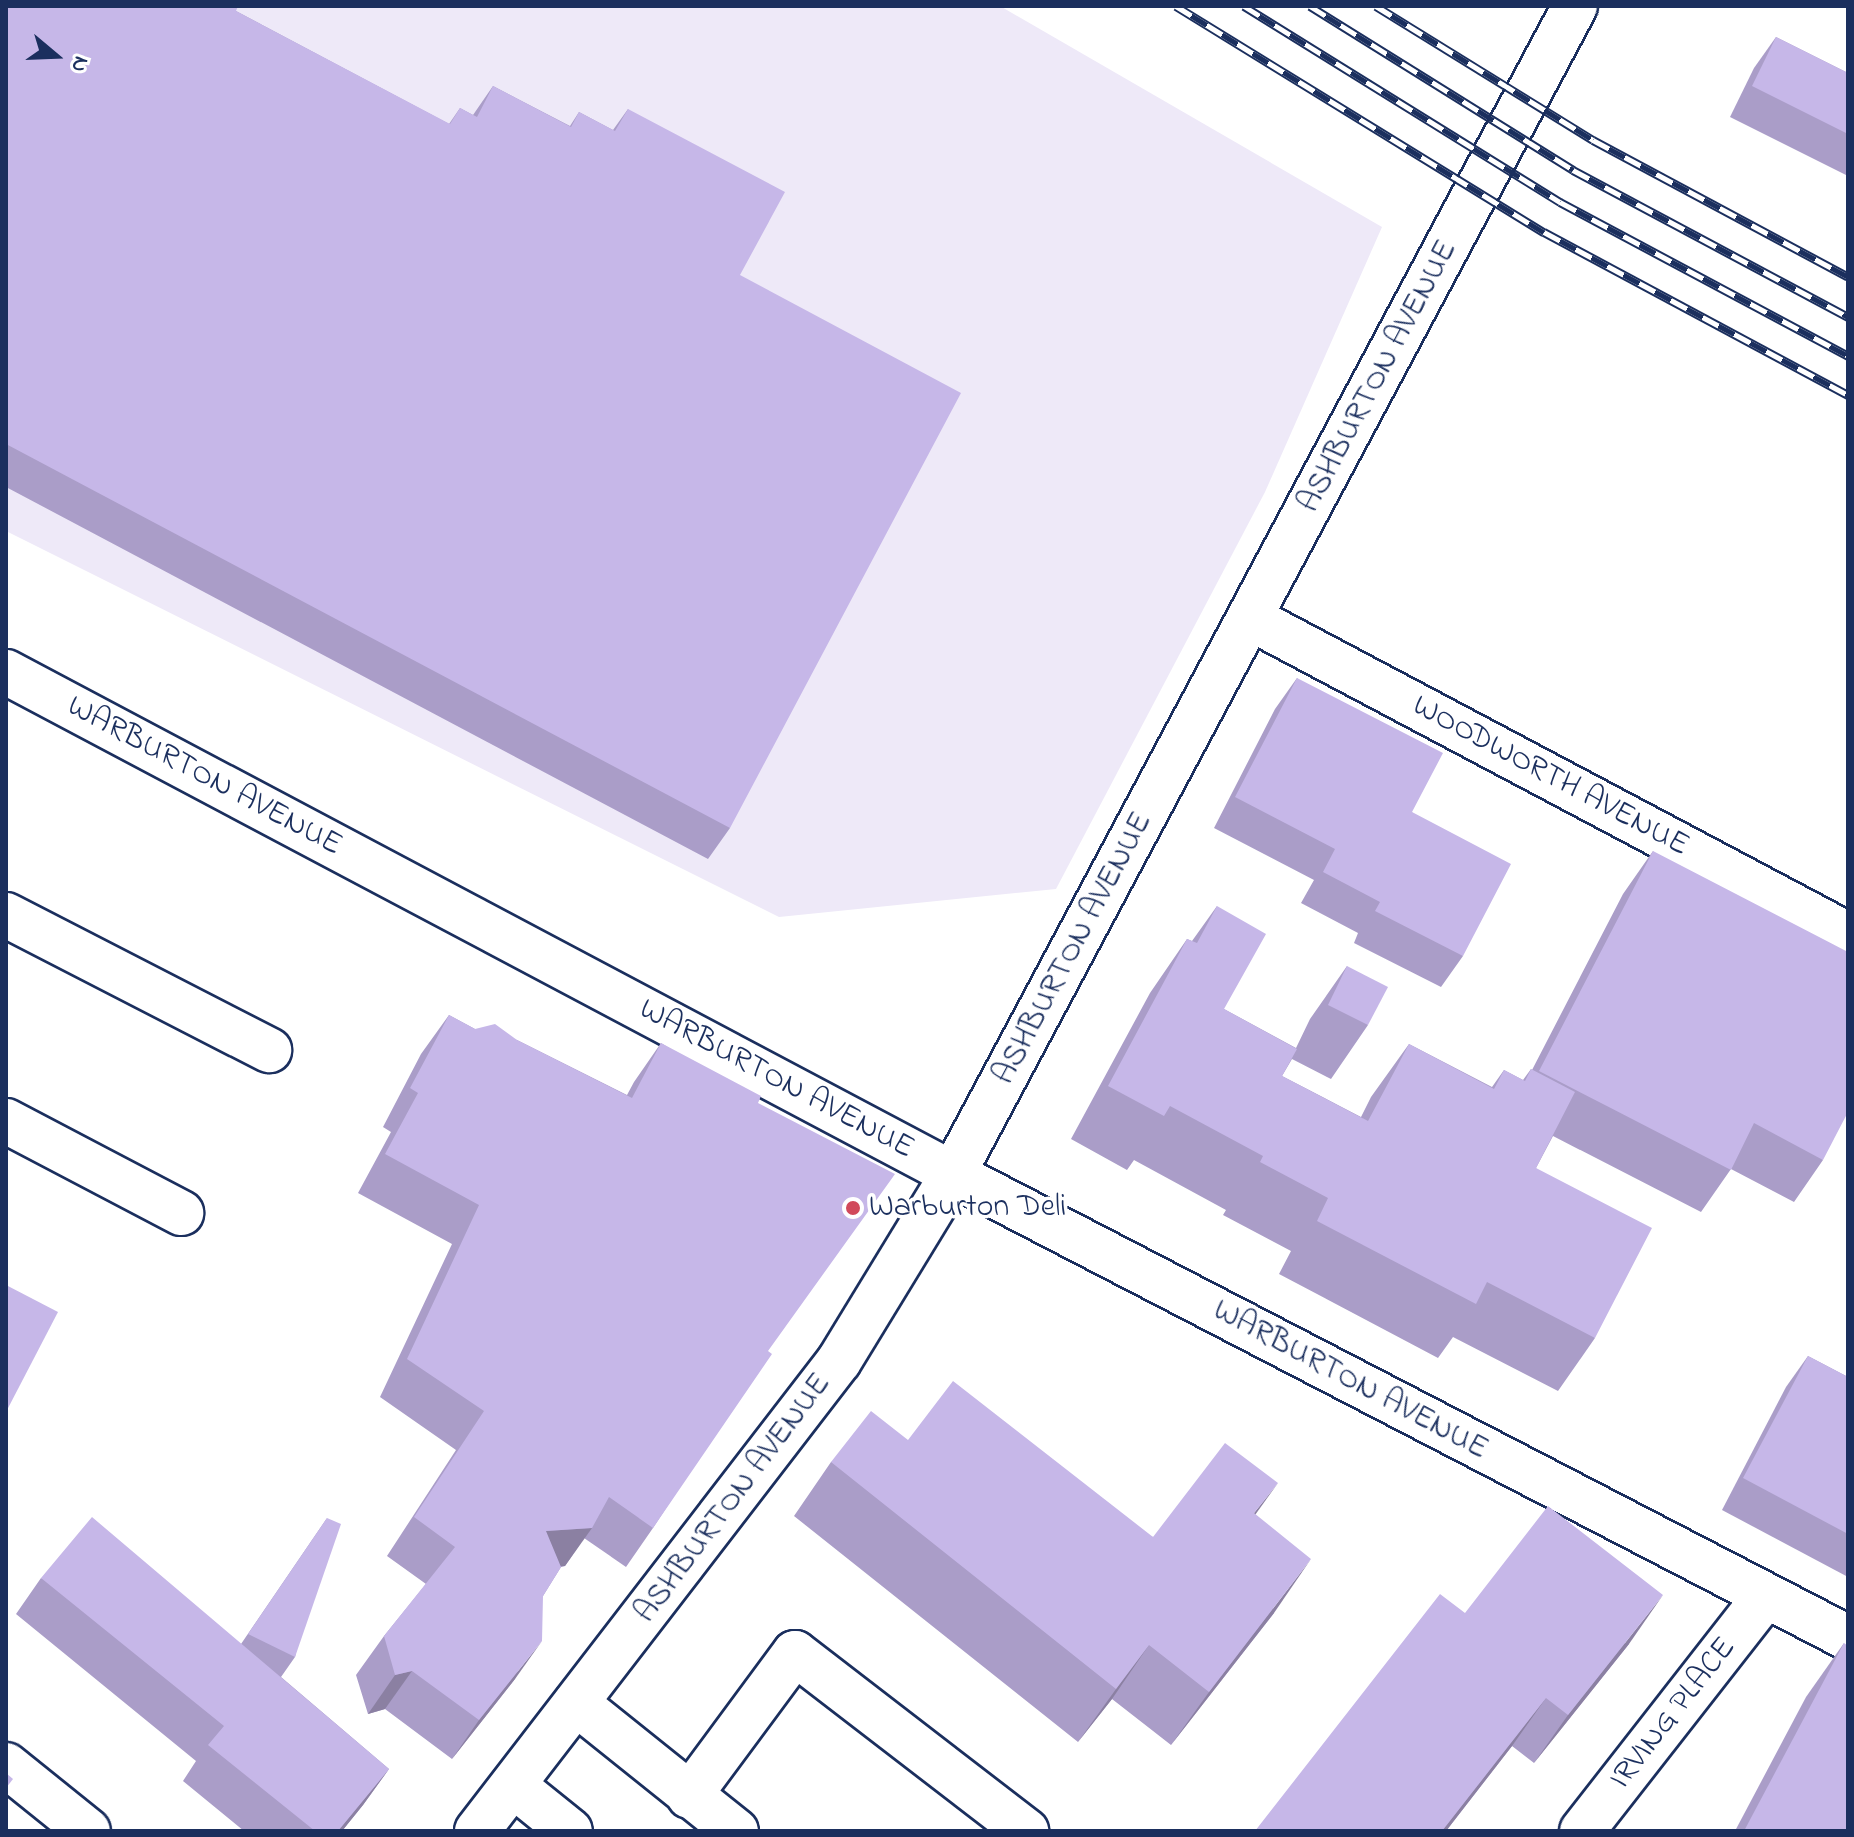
<!DOCTYPE html>
<html>
<head>
<meta charset="utf-8">
<style>
  body { margin:0 }
  #map { position:relative; width:1854px; height:1837px; overflow:hidden; background:#fff; font-family:"Indie Flower",sans-serif }
  div>[style] { position:absolute }
  .built>* { inset:0; background:#eee9f8 }
  .roads { filter:drop-shadow(2px 0 #1b2f5e) drop-shadow(-2px 0 #1b2f5e) drop-shadow(0 2px #1b2f5e) drop-shadow(0 -2px #1b2f5e) }
  .minor>* { height:44px; margin:-22px; padding:0 22px; transform-origin:22px; border-radius:22px; background:#fff }
  .rail>* { height:9px; margin-top:-4.5px; transform-origin:0; background:repeating-linear-gradient(90deg,#fff 0 18px,#1b2f5e 0 36px); box-sizing:border-box; border-block:2px solid #1b2f5e }
  .wall>* { inset:0; background:#aa9dc8 }
  .shaded-wall>* { inset:0; background:#8b80a2 }
  .building>* { inset:0; background:#c6b7e8 }
  .dots>* { width:22px; height:22px; translate:-50% -50%; box-sizing:border-box; border:4px solid #fff; border-radius:50% }
  span { translate:-50% -50%; white-space:nowrap; text-align:center; line-height:1.15; -webkit-text-stroke:7px #fff; paint-order:stroke }
  .street-label { font-size:32px; color:#1b2f5e }
  .poi-label { font-size:32px; color:#1b2f5e }
  .left { translate:0 -50%; text-align:left }
  .frame { position:absolute; inset:0; border:8px solid #1b2f5e; pointer-events:none }
  .north { position:absolute; left:16px; top:16px; width:80px; height:80px; -webkit-text-stroke:6px #fff; paint-order:stroke; rotate:109deg; font-size:22px; font-weight:700; line-height:32px; text-align:center; color:#1b2f5e }
  .north::after { content:''; display:block; margin:auto; width:28px; height:36px; background:#1b2f5e; clip-path:polygon(50% 0,100% 100%,50% 72%,0 100%) }
</style>
</head>
<body>
<div id="map">
  <div class="built">
    <i style="clip-path:polygon(6px 6px,1000px 6px,1382px 227px,1265px 492px,1056px 889px,779px 917px,6px 531px)"></i>
  </div>
  <div class="roads">
    <div class="minor">
      <i style="left:1252px;top:619px;width:675px;rotate:27.93deg"></i>
      <i style="left:6px;top:672px;width:1072px;rotate:27.93deg"></i>
      <i style="left:953px;top:1174px;width:1008px;rotate:27.4deg"></i>
      <i style="left:6px;top:915px;width:296px;rotate:27.2deg"></i>
      <i style="left:6px;top:1121px;width:198px;rotate:27.7deg"></i>
      <i style="left:576px;top:1703px;width:205px;rotate:38.7deg"></i>
      <i style="left:6px;top:1765px;width:105px;rotate:38.8deg"></i>
      <i style="left:513px;top:1785px;width:73px;rotate:38.9deg"></i>
      <i style="left:689px;top:1796px;width:178px;rotate:-53.5deg"></i>
      <i style="left:795px;top:1653px;width:292px;rotate:37.6deg"></i>
      <i style="left:477px;top:1831px;width:593px;rotate:-52.4deg"></i>
      <i style="left:839px;top:1361px;width:219px;rotate:-58.6deg"></i>
      <i style="left:953px;top:1174px;width:1323px;rotate:-61.96deg"></i>
      <i style="left:1582px;top:1831px;width:297px;rotate:-52deg"></i>
    </div>
  </div>
  <div class="rail">
    <i style="left:1176px;top:6px;width:432px;rotate:31.6deg"></i>
    <i style="left:1544px;top:232px;width:345px;rotate:28.2deg"></i>
    <i style="left:1244px;top:6px;width:372px;rotate:31.8deg"></i>
    <i style="left:1560px;top:202px;width:327px;rotate:28.1deg"></i>
    <i style="left:1310px;top:6px;width:310px;rotate:31.9deg"></i>
    <i style="left:1573px;top:170px;width:312px;rotate:28.1deg"></i>
    <i style="left:1376px;top:6px;width:255px;rotate:31.7deg"></i>
    <i style="left:1593px;top:140px;width:289px;rotate:28.2deg"></i>
  </div>
  <div class="wall">
    <i style="clip-path:polygon(6px 6px,236px 11px,449px 124px,460px 108px,473px 115px,493px 86px,570px 126px,579px 112px,613px 130px,628px 109px,740px 275px,730px 828px,708px 859px,6px 487px)"></i>
    <i style="clip-path:polygon(1776px 37px,1848px 73px,1848px 176px,1730px 117px,1754px 68px)"></i>
    <i style="clip-path:polygon(1297px 678px,1412px 812px,1463px 956px,1441px 987px,1354px 943px,1358px 933px,1301px 903px,1314px 880px,1214px 828px,1275px 709px)"></i>
    <i style="clip-path:polygon(1653px 851px,1823px 1160px,1794px 1202px,1731px 1169px,1701px 1212px,1553px 1136px,1536px 1168px,1595px 1338px,1558px 1391px,1453px 1337px,1438px 1358px,1279px 1274px,1291px 1251px,1223px 1215px,1226px 1210px,1134px 1160px,1127px 1170px,1071px 1139px,1150px 993px,1187px 939px,1192px 941px,1217px 906px,1224px 1009px,1296px 1048px,1310px 1019px,1347px 966px,1368px 1025px,1331px 1079px,1292px 1059px,1282px 1076px,1361px 1117px,1371px 1097px,1409px 1044px,1492px 1087px,1504px 1070px,1523px 1080px,1531px 1069px,1532px 1070px,1623px 894px)"></i>
    <i style="clip-path:polygon(449px 1015px,475px 1029px,517px 1040px,627px 1095px,634px 1082px,661px 1043px,758px 1103px,768px 1352px,653px 1528px,626px 1567px,584px 1538px,565px 1566px,561px 1567px,543px 1596px,515px 1679px,452px 1759px,385px 1709px,368px 1714px,356px 1675px,384px 1636px,426px 1584px,387px 1556px,456px 1450px,380px 1397px,452px 1244px,358px 1193px,391px 1132px,383px 1127px,421px 1054px)"></i>
    <i style="clip-path:polygon(1808px 1356px,1848px 1377px,1848px 1577px,1722px 1510px,1786px 1387px)"></i>
    <i style="clip-path:polygon(908px 1440px,1153px 1537px,1255px 1515px,1274px 1613px,1171px 1745px,1112px 1699px,1078px 1742px,794px 1516px,831px 1462px)"></i>
    <i style="clip-path:polygon(327px 1518px,295px 1657px,281px 1677px,389px 1769px,363px 1805px,342px 1831px,244px 1831px,183px 1781px,196px 1761px,16px 1614px,41px 1578px,241px 1644px)"></i>
    <i style="clip-path:polygon(1465px 1613px,1629px 1644px,1534px 1763px,1512px 1746px,1446px 1831px,1255px 1831px)"></i>
    <i style="clip-path:polygon(1844px 1643px,1848px 1831px,1735px 1831px,1806px 1697px)"></i>
  </div>
  <div class="shaded-wall">
    <i style="clip-path:polygon(1278px 1483px,1240px 1536px,1254px 1513px)"></i>
    <i style="clip-path:polygon(592px 1528px,565px 1566px,519px 1570px,546px 1531px)"></i>
    <i style="clip-path:polygon(1311px 1559px,1274px 1613px,1171px 1745px,1209px 1692px)"></i>
    <i style="clip-path:polygon(1663px 1595px,1629px 1644px,1534px 1763px,1568px 1715px)"></i>
    <i style="clip-path:polygon(542px 1641px,515px 1679px,452px 1759px,479px 1720px)"></i>
    <i style="clip-path:polygon(1149px 1645px,1112px 1699px,1078px 1742px,1116px 1689px)"></i>
    <i style="clip-path:polygon(412px 1671px,385px 1709px,368px 1714px,395px 1675px)"></i>
    <i style="clip-path:polygon(1546px 1698px,1512px 1746px,1446px 1831px,1442px 1831px)"></i>
    <i style="clip-path:polygon(389px 1769px,363px 1805px,342px 1831px,338px 1831px)"></i>
  </div>
  <div class="building">
    <i style="clip-path:polygon(6px 6px,238px 6px,236px 11px,450px 124px,460px 108px,477px 117px,493px 86px,571px 127px,579px 112px,615px 131px,628px 109px,785px 192px,740px 275px,961px 393px,730px 828px,6px 444px)"></i>
    <i style="clip-path:polygon(1776px 37px,1848px 73px,1848px 134px,1752px 86px)"></i>
    <i style="clip-path:polygon(1297px 678px,1443px 753px,1412px 812px,1511px 864px,1463px 956px,1375px 911px,1380px 902px,1323px 872px,1335px 849px,1235px 797px)"></i>
    <i style="clip-path:polygon(1653px 851px,1848px 952px,1848px 1112px,1823px 1160px,1754px 1123px,1731px 1170px,1539px 1071px)"></i>
    <i style="clip-path:polygon(1217px 906px,1266px 934px,1224px 1009px,1297px 1049px,1282px 1076px,1368px 1121px,1409px 1044px,1494px 1089px,1504px 1070px,1525px 1081px,1531px 1069px,1575px 1092px,1536px 1168px,1652px 1228px,1595px 1338px,1487px 1282px,1476px 1304px,1317px 1221px,1328px 1198px,1260px 1162px,1263px 1156px,1170px 1106px,1164px 1116px,1108px 1086px,1187px 939px,1197px 943px)"></i>
    <i style="clip-path:polygon(1347px 966px,1388px 987px,1368px 1025px,1328px 1005px)"></i>
    <i style="clip-path:polygon(449px 1015px,475px 1029px,495px 1024px,517px 1040px,632px 1098px,661px 1043px,761px 1096px,758px 1103px,895px 1174px,768px 1351px,772px 1354px,653px 1528px,609px 1497px,592px 1528px,546px 1531px,561px 1567px,543px 1596px,542px 1641px,479px 1720px,412px 1671px,395px 1675px,384px 1636px,455px 1547px,414px 1517px,484px 1411px,407px 1359px,479px 1205px,385px 1154px,418px 1093px,410px 1088px)"></i>
    <i style="clip-path:polygon(6px 1285px,58px 1312px,6px 1412px)"></i>
    <i style="clip-path:polygon(1808px 1356px,1848px 1377px,1848px 1534px,1743px 1478px)"></i>
    <i style="clip-path:polygon(953px 1381px,1153px 1537px,1225px 1443px,1278px 1483px,1254px 1513px,1311px 1559px,1209px 1692px,1149px 1645px,1116px 1689px,831px 1462px,871px 1411px,908px 1440px)"></i>
    <i style="clip-path:polygon(1548px 1506px,1663px 1595px,1568px 1715px,1546px 1698px,1442px 1831px,1255px 1831px,1440px 1594px,1465px 1613px)"></i>
    <i style="clip-path:polygon(92px 1517px,389px 1769px,338px 1831px,315px 1831px,208px 1745px,224px 1726px,41px 1578px)"></i>
    <i style="clip-path:polygon(327px 1518px,341px 1524px,295px 1657px,248px 1634px)"></i>
    <i style="clip-path:polygon(1844px 1643px,1848px 1646px,1848px 1831px,1744px 1831px)"></i>
    <i style="clip-path:polygon(6px 1773px,13px 1779px,6px 1788px)"></i>
  </div>
  <div class="dots">
    <i style="left:853px;top:1208px;background:#d1495b"></i>
  </div>
  <div class="street-label">
    <span style="left:1379px;top:377px;rotate:-62deg">ASHBURTON AVENUE</span>
    <span style="left:204px;top:777px;rotate:28deg">WARBURTON AVENUE</span>
    <span style="left:1550px;top:777px;rotate:28deg">WOODWORTH AVENUE</span>
    <span style="left:1074px;top:949px;rotate:-62deg">ASHBURTON AVENUE</span>
    <span style="left:776px;top:1080px;rotate:28deg">WARBURTON AVENUE</span>
    <span style="left:1350px;top:1381px;rotate:28deg">WARBURTON AVENUE</span>
    <span style="left:734px;top:1499px;rotate:-53deg">ASHBURTON AVENUE</span>
    <span style="left:1674px;top:1714px;rotate:-52deg">IRVING PLACE</span>
  </div>
  <div class="poi-label">
    <span class="left" style="left:869px;top:1208px">Warburton Deli</span>
  </div>
  <div class="frame"></div>
  <div class="north">N</div>
</div>
</body>
</html>
